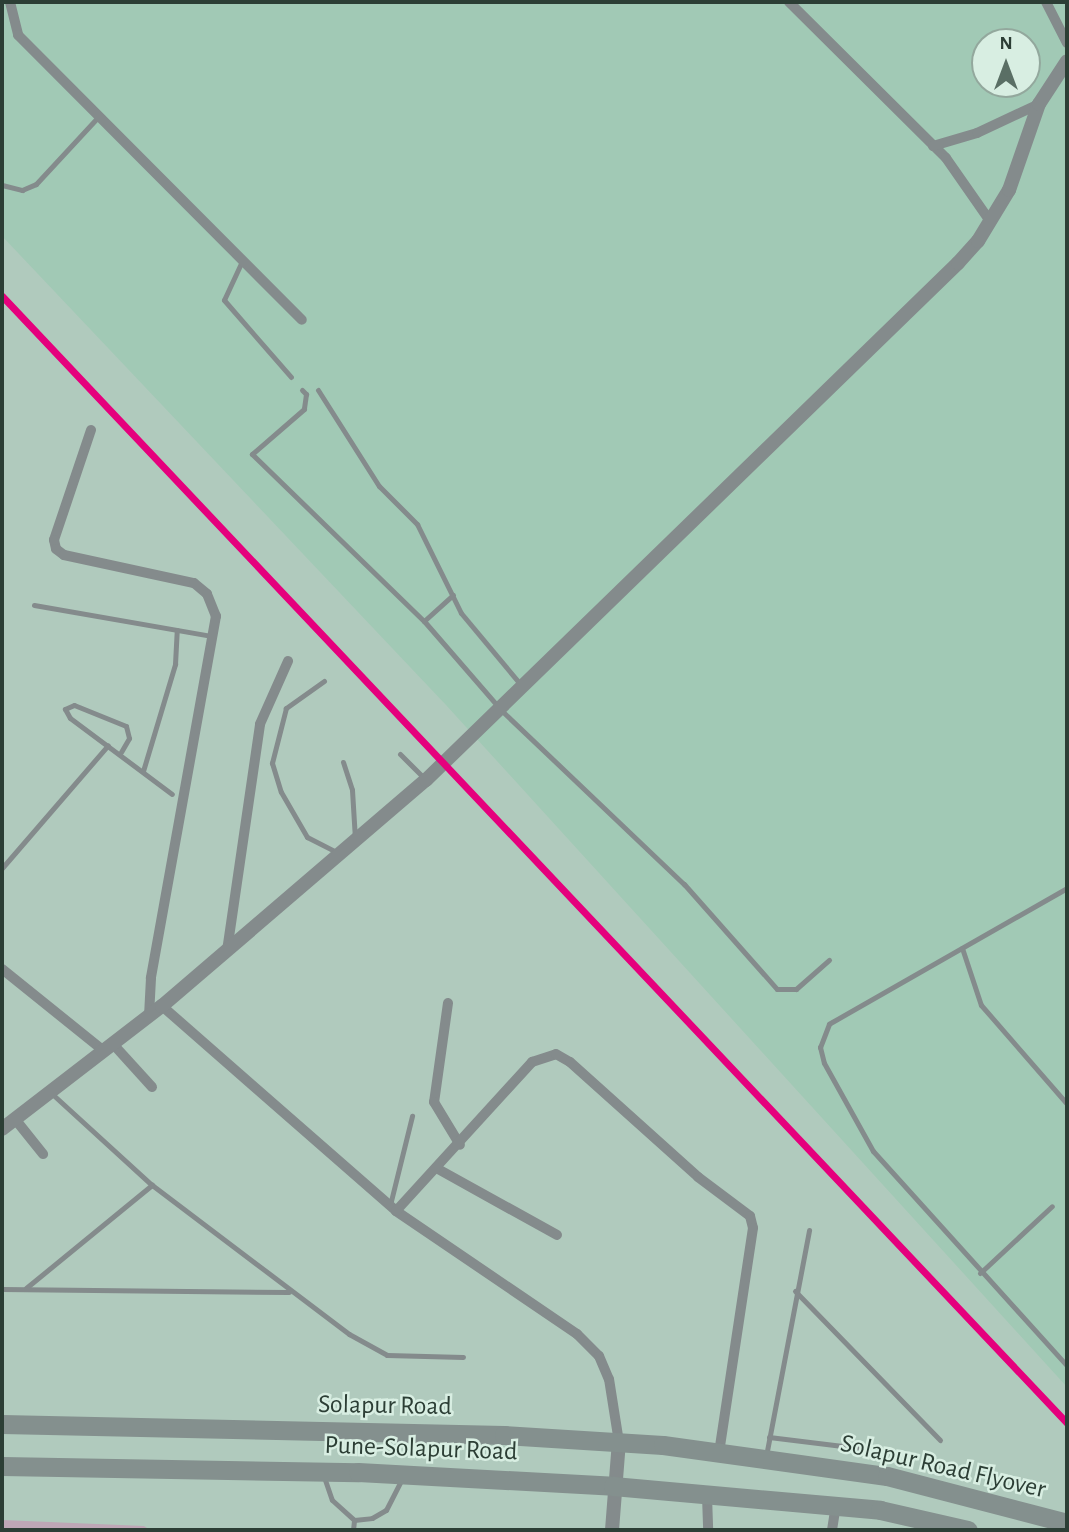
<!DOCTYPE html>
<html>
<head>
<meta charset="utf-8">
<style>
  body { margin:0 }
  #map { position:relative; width:1069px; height:1532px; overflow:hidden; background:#b0cabd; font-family:"Alegreya Sans",sans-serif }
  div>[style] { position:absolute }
  .built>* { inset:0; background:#a1c9b5 }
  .green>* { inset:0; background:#bea7b6 }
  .service>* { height:5px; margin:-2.5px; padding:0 2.5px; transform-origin:2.5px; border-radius:2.5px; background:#848b8c }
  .minor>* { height:10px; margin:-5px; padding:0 5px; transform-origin:5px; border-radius:5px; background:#848b8c }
  .tertiary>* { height:14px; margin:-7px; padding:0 7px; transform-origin:7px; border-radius:7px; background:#848b8c }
  .trunk>* { height:19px; margin:-9.5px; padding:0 9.5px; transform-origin:9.5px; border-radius:9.5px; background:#84908e }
  .rail>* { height:4.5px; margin-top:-2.25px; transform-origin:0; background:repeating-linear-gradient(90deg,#86948f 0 10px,transparent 0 15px) }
  .rail-1>* { height:7px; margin:-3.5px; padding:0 3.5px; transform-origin:3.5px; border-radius:3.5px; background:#e5007d }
  span { translate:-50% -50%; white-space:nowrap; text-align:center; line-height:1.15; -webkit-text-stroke:5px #d8eee2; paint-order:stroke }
  .street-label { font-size:26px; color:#2c3e35 }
  .frame { position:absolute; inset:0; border:4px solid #2c3e35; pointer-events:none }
  .north { position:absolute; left:971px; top:28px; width:70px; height:70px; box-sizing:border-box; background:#d8eee2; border:2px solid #93a89d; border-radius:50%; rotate:0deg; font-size:19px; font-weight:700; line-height:28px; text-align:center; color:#2c3e35 }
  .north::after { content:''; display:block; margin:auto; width:24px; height:32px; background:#5a6f65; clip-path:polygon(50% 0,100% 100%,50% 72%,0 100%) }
</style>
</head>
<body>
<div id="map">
  <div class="built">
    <i style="clip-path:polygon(evenodd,2px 2px,1067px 2px,1067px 1387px,446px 705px,2px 236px,2px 2px,985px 42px,1027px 42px,1027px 84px,985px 84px,985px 42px)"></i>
  </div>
  <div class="green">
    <i style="clip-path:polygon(2px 1520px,144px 1526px,150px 1530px,2px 1530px)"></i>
  </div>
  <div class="service">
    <i style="left:2px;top:185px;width:21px;rotate:14deg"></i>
    <i style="left:22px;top:190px;width:15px;rotate:-23deg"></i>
    <i style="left:36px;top:184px;width:94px;rotate:-47.2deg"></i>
    <i style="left:243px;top:259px;width:45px;rotate:114.9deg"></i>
    <i style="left:224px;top:300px;width:102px;rotate:49deg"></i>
    <i style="left:302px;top:390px;width:6px;rotate:45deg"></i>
    <i style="left:306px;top:394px;width:15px;rotate:98deg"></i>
    <i style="left:304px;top:409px;width:69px;rotate:139.1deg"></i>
    <i style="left:252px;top:454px;width:240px;rotate:44.2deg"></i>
    <i style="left:424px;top:621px;width:118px;rotate:49.1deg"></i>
    <i style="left:501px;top:710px;width:253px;rotate:43.6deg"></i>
    <i style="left:684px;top:884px;width:140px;rotate:48.5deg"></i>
    <i style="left:777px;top:989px;width:19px"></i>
    <i style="left:796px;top:989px;width:44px;rotate:-41.3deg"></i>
    <i style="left:318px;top:390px;width:114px;rotate:57.6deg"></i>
    <i style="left:379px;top:486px;width:54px;rotate:45deg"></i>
    <i style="left:417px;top:524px;width:99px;rotate:63.7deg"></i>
    <i style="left:461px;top:613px;width:94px;rotate:50.2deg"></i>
    <i style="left:34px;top:605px;width:181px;rotate:9.9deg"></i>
    <i style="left:424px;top:621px;width:39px;rotate:-42deg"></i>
    <i style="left:324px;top:681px;width:47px;rotate:144.6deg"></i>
    <i style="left:286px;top:708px;width:57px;rotate:104.3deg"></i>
    <i style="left:272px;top:763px;width:30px;rotate:73deg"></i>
    <i style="left:281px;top:792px;width:52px;rotate:60deg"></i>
    <i style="left:307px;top:837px;width:35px;rotate:27deg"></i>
    <i style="left:121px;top:752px;width:16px;rotate:-60deg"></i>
    <i style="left:129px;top:738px;width:12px;rotate:-104deg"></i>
    <i style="left:126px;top:726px;width:56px;rotate:-158deg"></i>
    <i style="left:74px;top:705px;width:10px;rotate:156deg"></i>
    <i style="left:65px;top:709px;width:10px;rotate:61deg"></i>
    <i style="left:70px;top:718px;width:127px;rotate:36.7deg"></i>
    <i style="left:400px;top:754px;width:35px;rotate:45deg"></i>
    <i style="left:343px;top:762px;width:29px;rotate:72deg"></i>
    <i style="left:352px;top:790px;width:49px;rotate:86.5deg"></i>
    <i style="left:143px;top:771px;width:112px;rotate:-73.3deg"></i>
    <i style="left:175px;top:664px;width:34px;rotate:-87deg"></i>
    <i style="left:2px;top:868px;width:162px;rotate:-49.2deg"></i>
    <i style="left:1067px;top:888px;width:274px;rotate:150.3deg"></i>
    <i style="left:829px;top:1024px;width:25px;rotate:111deg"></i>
    <i style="left:820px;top:1047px;width:16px;rotate:76deg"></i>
    <i style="left:824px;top:1063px;width:101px;rotate:60.9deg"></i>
    <i style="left:873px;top:1151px;width:290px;rotate:47.9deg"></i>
    <i style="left:962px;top:948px;width:60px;rotate:71.6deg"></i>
    <i style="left:981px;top:1005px;width:131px;rotate:49deg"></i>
    <i style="left:50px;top:1092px;width:138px;rotate:42.4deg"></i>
    <i style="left:152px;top:1185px;width:247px;rotate:37.1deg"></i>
    <i style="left:349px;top:1334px;width:43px;rotate:28.9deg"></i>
    <i style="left:387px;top:1355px;width:76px;rotate:1.5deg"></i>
    <i style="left:390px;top:1205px;width:92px;rotate:-76.1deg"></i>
    <i style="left:980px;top:1273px;width:98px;rotate:-42.9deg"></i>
    <i style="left:26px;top:1288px;width:163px;rotate:-39.3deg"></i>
    <i style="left:2px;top:1289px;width:287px;rotate:0.6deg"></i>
    <i style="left:795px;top:1291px;width:208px;rotate:45.8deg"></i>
    <i style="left:769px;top:1437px;width:115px;rotate:7deg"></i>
    <i style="left:766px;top:1456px;width:230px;rotate:-79.2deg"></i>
    <i style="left:324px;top:1477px;width:24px;rotate:71deg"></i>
    <i style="left:332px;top:1500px;width:30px;rotate:42deg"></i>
    <i style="left:354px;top:1520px;width:18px;rotate:-6deg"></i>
    <i style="left:372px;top:1518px;width:16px;rotate:-30deg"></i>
    <i style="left:386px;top:1510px;width:37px;rotate:-63deg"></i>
    <i style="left:353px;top:1530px;width:10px;rotate:-84deg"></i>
  </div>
  <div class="minor">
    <i style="left:10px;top:2px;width:34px;rotate:76deg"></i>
    <i style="left:18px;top:35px;width:402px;rotate:45.1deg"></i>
    <i style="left:789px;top:2px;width:221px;rotate:44.8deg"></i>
    <i style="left:946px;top:158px;width:77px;rotate:55.1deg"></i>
    <i style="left:1046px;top:2px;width:46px;rotate:62.9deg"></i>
    <i style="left:933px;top:146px;width:46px;rotate:-16.5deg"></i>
    <i style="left:977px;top:133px;width:68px;rotate:-25.1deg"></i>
    <i style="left:91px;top:430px;width:116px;rotate:108.6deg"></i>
    <i style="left:54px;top:540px;width:9px;rotate:77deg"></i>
    <i style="left:56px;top:549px;width:10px;rotate:37deg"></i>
    <i style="left:64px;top:555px;width:133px;rotate:12.2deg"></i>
    <i style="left:194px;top:583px;width:17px;rotate:40deg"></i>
    <i style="left:207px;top:594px;width:24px;rotate:68deg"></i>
    <i style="left:216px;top:616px;width:368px;rotate:100.2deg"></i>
    <i style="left:151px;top:978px;width:38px;rotate:93deg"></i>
    <i style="left:227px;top:951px;width:229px;rotate:-81.7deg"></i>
    <i style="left:260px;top:724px;width:69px;rotate:-66deg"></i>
    <i style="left:2px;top:969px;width:131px;rotate:38.8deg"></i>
    <i style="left:448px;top:1003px;width:100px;rotate:98deg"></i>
    <i style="left:434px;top:1102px;width:50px;rotate:58.8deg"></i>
    <i style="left:162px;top:1006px;width:311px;rotate:41.2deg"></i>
    <i style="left:396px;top:1211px;width:219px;rotate:34.2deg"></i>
    <i style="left:577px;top:1334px;width:31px;rotate:45deg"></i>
    <i style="left:599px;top:1356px;width:25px;rotate:67deg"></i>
    <i style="left:609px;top:1379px;width:64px;rotate:81deg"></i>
    <i style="left:113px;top:1044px;width:58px;rotate:47.8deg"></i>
    <i style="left:15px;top:1119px;width:45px;rotate:51.3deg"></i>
    <i style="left:438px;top:1169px;width:136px;rotate:29deg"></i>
    <i style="left:396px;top:1211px;width:202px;rotate:-47.6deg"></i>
    <i style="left:532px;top:1062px;width:25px;rotate:-18deg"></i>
    <i style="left:556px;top:1054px;width:16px;rotate:30deg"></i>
    <i style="left:570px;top:1062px;width:172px;rotate:41.9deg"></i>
    <i style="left:698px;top:1177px;width:65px;rotate:36.9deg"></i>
    <i style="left:750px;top:1216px;width:12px;rotate:76deg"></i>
    <i style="left:753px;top:1228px;width:227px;rotate:98.6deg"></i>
    <i style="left:707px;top:1496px;width:34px;rotate:88deg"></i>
    <i style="left:832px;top:1530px;width:24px;rotate:-81deg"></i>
  </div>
  <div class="tertiary">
    <i style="left:2px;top:1129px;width:202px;rotate:-37.6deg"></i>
    <i style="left:162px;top:1006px;width:348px;rotate:-40.6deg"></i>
    <i style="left:426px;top:780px;width:742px;rotate:-44.18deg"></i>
    <i style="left:958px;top:263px;width:30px;rotate:-48deg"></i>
    <i style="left:978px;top:241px;width:60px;rotate:-58.7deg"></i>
    <i style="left:1009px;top:190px;width:91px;rotate:-70.8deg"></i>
    <i style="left:1039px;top:104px;width:51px;rotate:-56.9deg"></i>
    <i style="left:612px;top:1530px;width:88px;rotate:-85.5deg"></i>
  </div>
  <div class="trunk">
    <i style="left:2px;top:1424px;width:502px;rotate:1.26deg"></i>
    <i style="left:504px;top:1435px;width:159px;rotate:3.6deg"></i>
    <i style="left:663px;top:1445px;width:226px;rotate:7.9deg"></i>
    <i style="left:887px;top:1476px;width:186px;rotate:14.6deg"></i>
    <i style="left:2px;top:1466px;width:356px;rotate:1deg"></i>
    <i style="left:358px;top:1472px;width:255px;rotate:3.1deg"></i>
    <i style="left:613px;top:1486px;width:268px;rotate:5.1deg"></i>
    <i style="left:880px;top:1510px;width:90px;rotate:12.8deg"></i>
  </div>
  <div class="rail">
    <i style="left:2px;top:296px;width:1551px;rotate:46.62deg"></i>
  </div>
  <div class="rail-1">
    <i style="left:2px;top:296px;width:1551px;rotate:46.62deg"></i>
  </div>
  <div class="street-label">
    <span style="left:385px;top:1406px;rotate:1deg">Solapur Road</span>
    <span style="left:421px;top:1449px;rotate:2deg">Pune-Solapur Road</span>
    <span style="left:943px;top:1467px;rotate:13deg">Solapur Road Flyover</span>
  </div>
  <div class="frame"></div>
  <div class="north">N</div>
</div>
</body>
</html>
